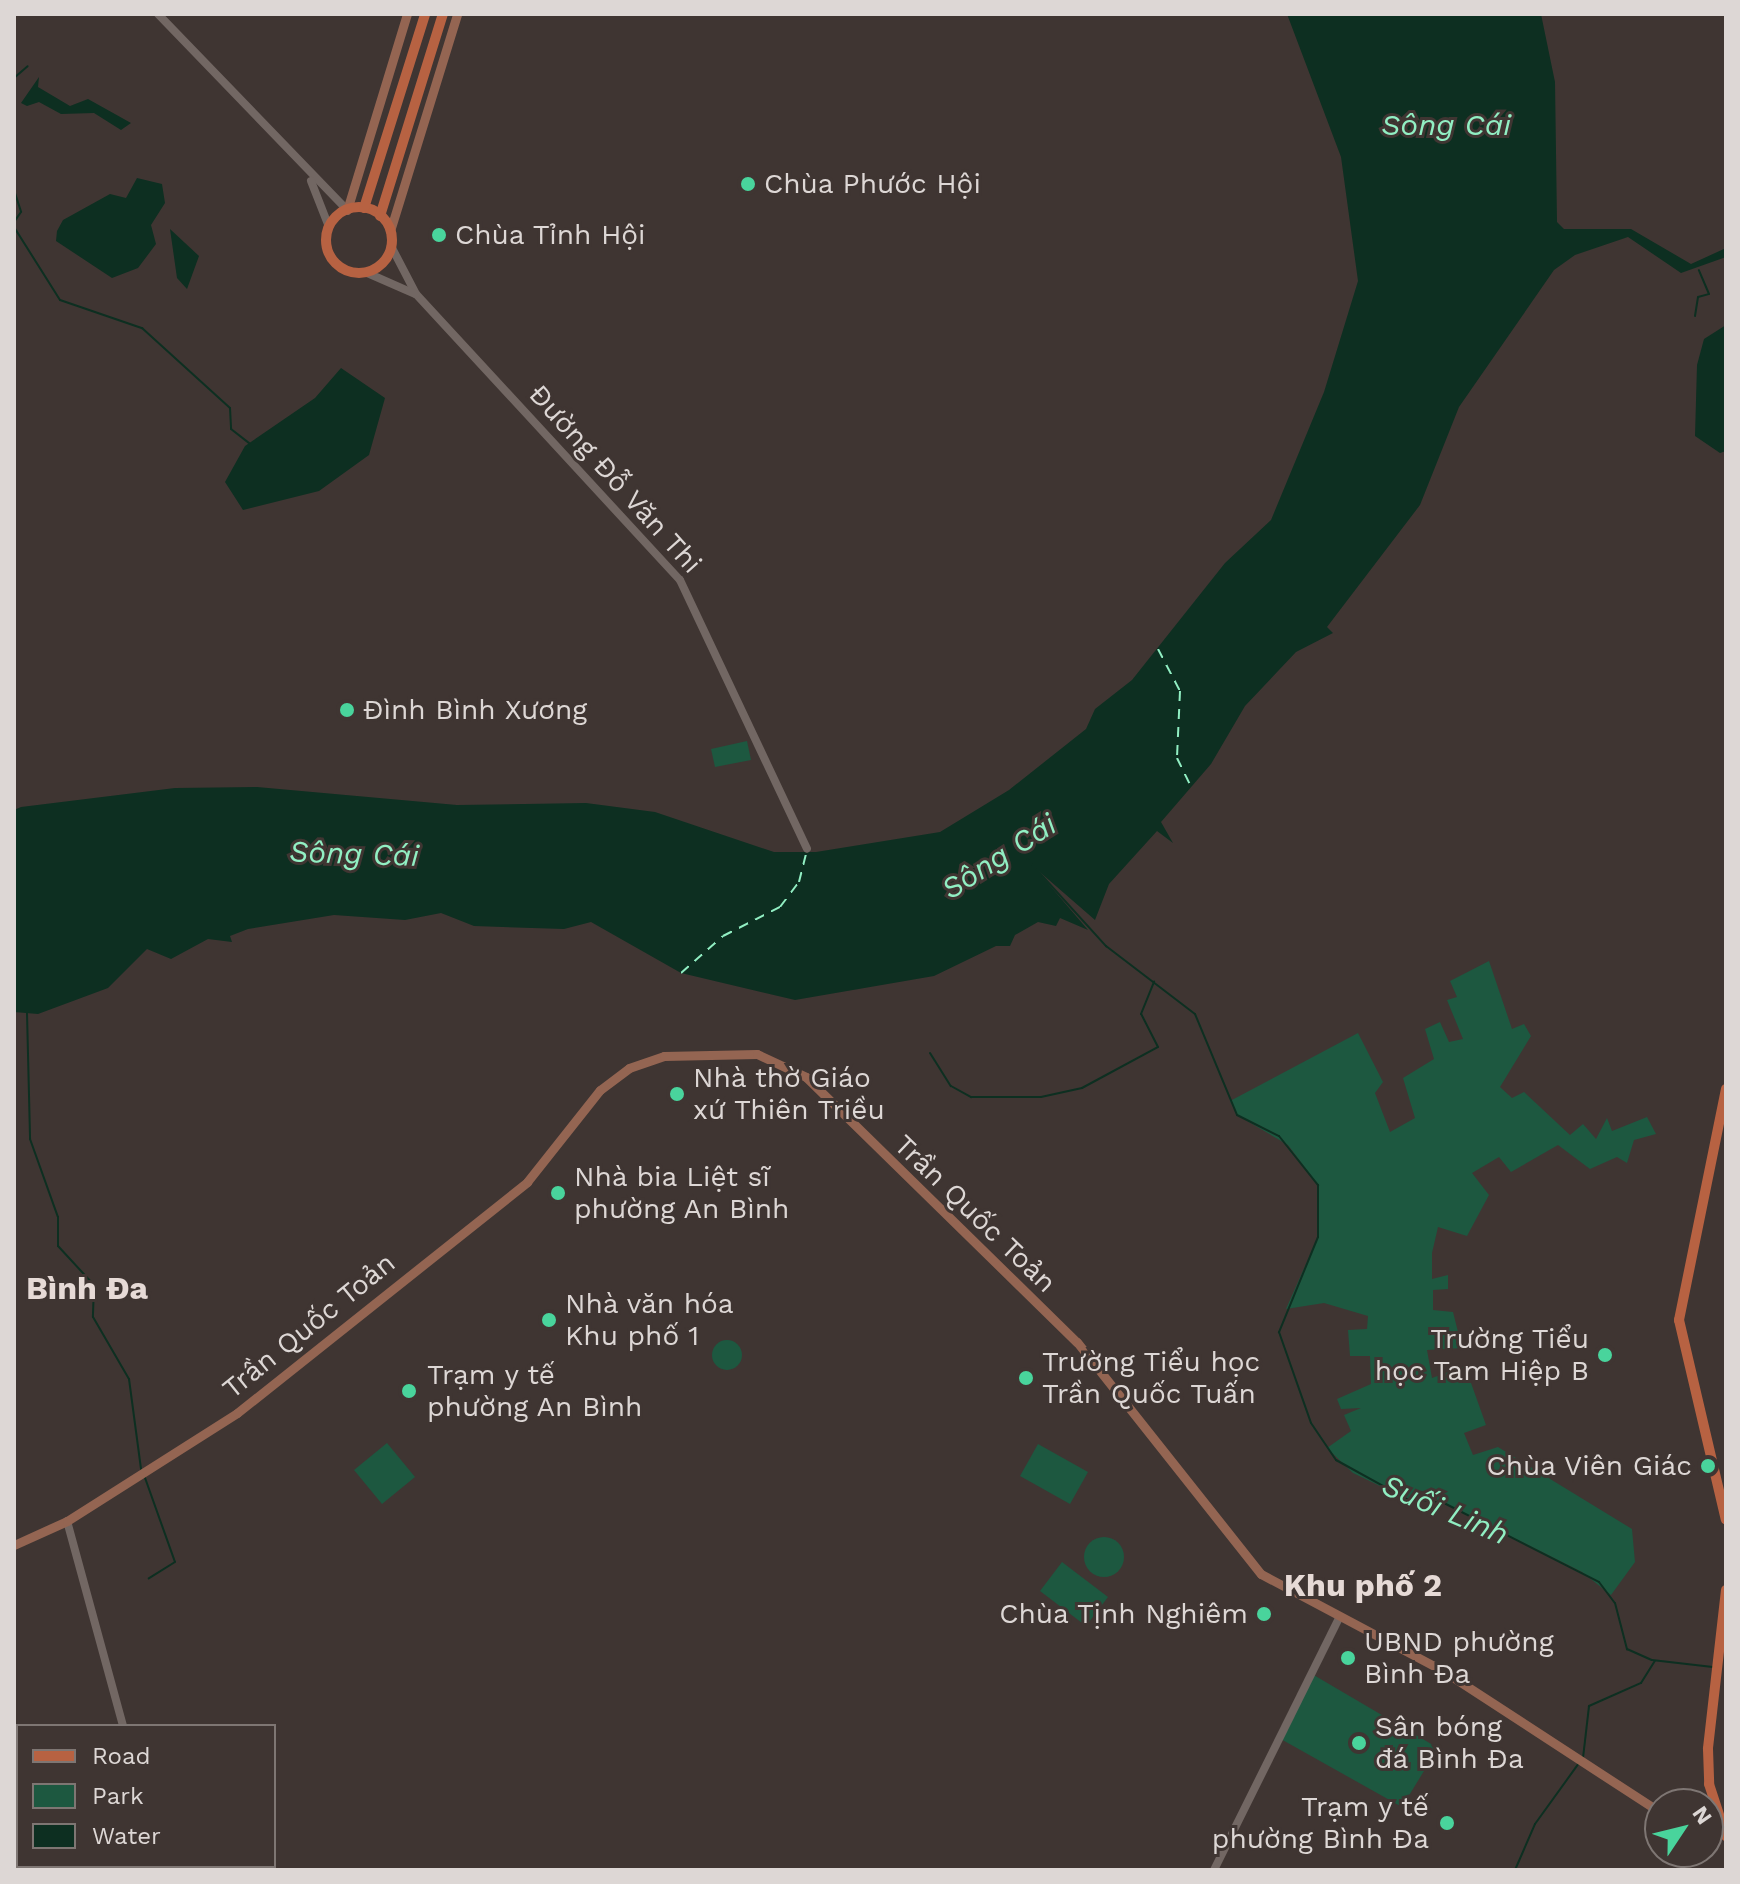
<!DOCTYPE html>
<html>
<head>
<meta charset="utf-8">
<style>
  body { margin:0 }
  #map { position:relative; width:1740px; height:1884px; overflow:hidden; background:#3f3532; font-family:"Work Sans",sans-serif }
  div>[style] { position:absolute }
  .green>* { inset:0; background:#1d5840 }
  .round { border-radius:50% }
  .water>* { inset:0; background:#0d2f21 }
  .stream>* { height:2px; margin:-1px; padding:0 1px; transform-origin:1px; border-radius:1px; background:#0d2f21 }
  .ferry>* { height:2px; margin-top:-1px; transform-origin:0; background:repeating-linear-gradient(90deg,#91efc3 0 10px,transparent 0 18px) }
  .tertiary>* { height:8px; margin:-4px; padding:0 4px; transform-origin:4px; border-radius:4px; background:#726763 }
  .secondary>* { height:9px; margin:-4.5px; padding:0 4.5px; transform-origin:4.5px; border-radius:4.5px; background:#946552 }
  .primary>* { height:10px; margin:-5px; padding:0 5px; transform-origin:5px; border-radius:5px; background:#b76242 }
  .primary>.ring { margin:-5px; padding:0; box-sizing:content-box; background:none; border:10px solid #b76242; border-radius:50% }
  .dots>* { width:22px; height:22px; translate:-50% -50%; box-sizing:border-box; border:4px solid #3f3532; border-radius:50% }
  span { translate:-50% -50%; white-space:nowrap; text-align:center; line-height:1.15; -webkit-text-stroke:6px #3f3532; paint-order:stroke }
  .poi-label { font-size:28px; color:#ddd7d5 }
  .left { translate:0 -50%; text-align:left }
  .right { translate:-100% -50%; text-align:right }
  .street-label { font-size:28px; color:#ddd7d5 }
  .water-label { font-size:30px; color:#91efc3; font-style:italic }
  .quarter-label { font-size:32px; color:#e6dad6; font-weight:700 }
  .frame { position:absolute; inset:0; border:16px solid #ddd7d5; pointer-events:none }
  .legend { position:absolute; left:16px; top:1724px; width:260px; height:144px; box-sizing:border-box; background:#3f3532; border:2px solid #7e7673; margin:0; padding:10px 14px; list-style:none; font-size:24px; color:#ddd7d5 }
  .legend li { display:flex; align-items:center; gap:16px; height:40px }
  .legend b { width:40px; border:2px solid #7e7673 }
  .north { position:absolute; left:1644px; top:1788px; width:80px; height:80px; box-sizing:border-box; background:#3f3532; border:2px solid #7e7673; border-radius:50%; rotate:55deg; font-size:22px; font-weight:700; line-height:32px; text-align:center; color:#ddd7d5 }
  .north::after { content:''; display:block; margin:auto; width:28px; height:36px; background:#49d49c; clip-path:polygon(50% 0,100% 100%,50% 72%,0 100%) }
</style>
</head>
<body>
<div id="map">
  <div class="green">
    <i style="clip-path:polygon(747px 741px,751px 760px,715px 767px,711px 749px)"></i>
    <i style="clip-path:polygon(1489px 961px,1512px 1029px,1524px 1024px,1531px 1036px,1500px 1087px,1512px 1098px,1524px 1092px,1570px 1135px,1583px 1124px,1596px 1139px,1607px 1118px,1612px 1131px,1647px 1117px,1656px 1134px,1634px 1140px,1627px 1163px,1617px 1157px,1590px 1169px,1558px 1145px,1511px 1172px,1499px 1157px,1472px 1173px,1489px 1195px,1467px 1236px,1438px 1227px,1432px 1253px,1432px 1279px,1448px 1275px,1448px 1289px,1433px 1290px,1433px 1310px,1453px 1312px,1462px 1348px,1427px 1350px,1432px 1378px,1465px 1366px,1486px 1425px,1464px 1433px,1473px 1455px,1498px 1447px,1632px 1529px,1635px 1562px,1611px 1595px,1582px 1572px,1442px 1502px,1407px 1499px,1353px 1473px,1327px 1448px,1351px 1431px,1344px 1415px,1361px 1408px,1341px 1409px,1337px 1399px,1371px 1384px,1370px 1356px,1350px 1356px,1348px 1330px,1367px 1329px,1368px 1316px,1324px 1303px,1286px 1309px,1318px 1237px,1318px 1185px,1288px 1145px,1237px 1115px,1230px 1101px,1358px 1033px,1383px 1082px,1375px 1093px,1390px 1132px,1415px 1118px,1403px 1078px,1434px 1059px,1425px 1029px,1440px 1022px,1449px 1042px,1463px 1039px,1447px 1000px,1457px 997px,1450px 981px)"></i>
    <i class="round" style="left:712px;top:1340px;width:30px;height:30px"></i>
    <i style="clip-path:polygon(387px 1443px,415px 1477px,382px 1504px,354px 1470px)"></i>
    <i style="clip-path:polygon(1038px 1444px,1088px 1472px,1070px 1504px,1020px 1476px)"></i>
    <i class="round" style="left:1084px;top:1537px;width:40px;height:40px"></i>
    <i style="clip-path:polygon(1062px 1562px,1108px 1597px,1086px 1626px,1040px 1591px)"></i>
    <i style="clip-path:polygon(1312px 1674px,1438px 1748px,1402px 1807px,1279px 1738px)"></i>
  </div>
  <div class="water">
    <i style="clip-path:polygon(1287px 14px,1541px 14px,1555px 82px,1557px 222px,1564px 229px,1631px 229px,1691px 264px,1726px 248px,1726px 257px,1681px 273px,1628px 237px,1575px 255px,1554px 270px,1459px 407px,1420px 505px,1327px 627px,1333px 633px,1296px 652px,1245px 706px,1211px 764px,1161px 822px,1173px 843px,1157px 831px,1109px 884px,1095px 920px,1034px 867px,1088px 930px,1060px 918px,1056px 926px,1038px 922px,1015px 935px,1010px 946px,996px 946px,934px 976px,795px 1000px,681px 973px,591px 922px,564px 929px,474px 926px,441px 913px,405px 920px,334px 915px,248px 929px,230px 936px,232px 942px,208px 939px,171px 959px,147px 949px,108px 988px,38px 1014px,14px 1012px,14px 810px,21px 807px,175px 788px,257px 787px,457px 805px,586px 803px,655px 812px,774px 852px,816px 852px,940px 832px,1009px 790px,1086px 729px,1095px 709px,1132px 680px,1225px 563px,1271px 520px,1324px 392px,1358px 281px,1341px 157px)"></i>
    <i style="clip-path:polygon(39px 77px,38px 87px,70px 106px,88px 99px,131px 123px,121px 130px,94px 113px,61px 114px,39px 102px,27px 106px,21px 103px)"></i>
    <i style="clip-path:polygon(137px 178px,162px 184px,165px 203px,151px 225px,156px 244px,138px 268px,112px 278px,56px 241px,57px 231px,63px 220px,110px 194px,126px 198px)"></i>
    <i style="clip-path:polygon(170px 229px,199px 256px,187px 289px,177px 278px)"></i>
    <i style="clip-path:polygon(1726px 325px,1726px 451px,1720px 453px,1695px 436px,1697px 365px,1704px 339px)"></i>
    <i style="clip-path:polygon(341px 368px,385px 398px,369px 455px,319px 491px,243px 510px,225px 482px,245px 446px,315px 398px)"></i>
  </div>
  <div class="stream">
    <i style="left:14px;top:78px;width:18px;rotate:-41deg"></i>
    <i style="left:14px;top:190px;width:23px;rotate:72deg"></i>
    <i style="left:21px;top:212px;width:12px;rotate:125deg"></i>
    <i style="left:14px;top:227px;width:86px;rotate:57.8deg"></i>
    <i style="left:60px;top:300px;width:87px;rotate:18.9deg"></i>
    <i style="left:142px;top:328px;width:119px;rotate:42.3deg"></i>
    <i style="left:230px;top:408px;width:21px;rotate:87deg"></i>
    <i style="left:231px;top:429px;width:23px;rotate:38deg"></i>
    <i style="left:1695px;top:316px;width:19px;rotate:-81deg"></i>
    <i style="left:1698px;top:297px;width:11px;rotate:-15deg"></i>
    <i style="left:1709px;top:294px;width:26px;rotate:-113deg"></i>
    <i style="left:1027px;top:859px;width:118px;rotate:47.8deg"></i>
    <i style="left:1106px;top:946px;width:112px;rotate:37.4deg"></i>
    <i style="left:1195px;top:1014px;width:109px;rotate:67.4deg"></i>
    <i style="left:1237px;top:1115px;width:47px;rotate:26.6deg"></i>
    <i style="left:1279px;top:1136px;width:63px;rotate:51.5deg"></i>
    <i style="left:1318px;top:1185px;width:52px;rotate:90deg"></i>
    <i style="left:1318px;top:1237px;width:103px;rotate:112.3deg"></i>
    <i style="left:1279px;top:1332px;width:96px;rotate:70.6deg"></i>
    <i style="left:1311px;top:1423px;width:45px;rotate:56deg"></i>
    <i style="left:1336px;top:1460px;width:81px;rotate:28.8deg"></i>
    <i style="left:1407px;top:1499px;width:35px;rotate:5deg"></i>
    <i style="left:1442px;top:1502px;width:176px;rotate:27deg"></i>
    <i style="left:1599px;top:1582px;width:26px;rotate:53deg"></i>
    <i style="left:1615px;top:1603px;width:48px;rotate:75.4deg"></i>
    <i style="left:1627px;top:1649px;width:27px;rotate:24deg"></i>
    <i style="left:1652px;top:1660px;width:61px;rotate:6.5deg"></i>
    <i style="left:27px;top:1013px;width:126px;rotate:88.6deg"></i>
    <i style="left:30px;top:1139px;width:83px;rotate:70.3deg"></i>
    <i style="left:58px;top:1217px;width:29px;rotate:90deg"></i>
    <i style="left:58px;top:1246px;width:53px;rotate:47.3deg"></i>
    <i style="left:94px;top:1285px;width:32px;rotate:92deg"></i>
    <i style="left:93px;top:1317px;width:72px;rotate:59.9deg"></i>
    <i style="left:129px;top:1379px;width:91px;rotate:82.4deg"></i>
    <i style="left:930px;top:1053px;width:39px;rotate:58deg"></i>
    <i style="left:951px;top:1086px;width:23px;rotate:29deg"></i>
    <i style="left:971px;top:1097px;width:70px"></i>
    <i style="left:1041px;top:1097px;width:42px;rotate:-12.4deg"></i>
    <i style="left:1082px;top:1088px;width:86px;rotate:-28.3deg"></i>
    <i style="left:1158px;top:1047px;width:37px;rotate:-117deg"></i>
    <i style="left:1141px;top:1014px;width:35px;rotate:-68deg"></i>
    <i style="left:144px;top:1475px;width:92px;rotate:70.4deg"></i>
    <i style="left:175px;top:1562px;width:31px;rotate:148deg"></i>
    <i style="left:1583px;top:1758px;width:52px;rotate:-83.4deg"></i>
    <i style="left:1589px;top:1706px;width:57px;rotate:-23.9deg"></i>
    <i style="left:1641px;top:1683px;width:26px;rotate:-58deg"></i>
    <i style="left:1515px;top:1870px;width:50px;rotate:-66.5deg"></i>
    <i style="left:1535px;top:1824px;width:75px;rotate:-54.2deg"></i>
  </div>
  <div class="ferry">
    <i style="left:1158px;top:649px;width:47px;rotate:62.4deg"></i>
    <i style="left:1180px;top:691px;width:67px;rotate:92.6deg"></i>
    <i style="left:1177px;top:758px;width:28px;rotate:64deg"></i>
    <i style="left:681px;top:973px;width:56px;rotate:-41.4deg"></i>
    <i style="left:723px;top:936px;width:64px;rotate:-27deg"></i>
    <i style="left:780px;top:907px;width:31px;rotate:-53deg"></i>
    <i style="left:799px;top:882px;width:29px;rotate:-76deg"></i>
  </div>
  <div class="tertiary">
    <i style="left:158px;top:14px;width:272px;rotate:46deg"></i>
    <i style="left:311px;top:181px;width:49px;rotate:68.6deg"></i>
    <i style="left:391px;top:246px;width:54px;rotate:62.5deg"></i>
    <i style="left:416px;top:294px;width:389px;rotate:47.3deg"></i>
    <i style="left:680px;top:580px;width:297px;rotate:64.7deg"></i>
    <i style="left:365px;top:272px;width:55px;rotate:23.7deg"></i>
    <i style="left:67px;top:1521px;width:213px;rotate:74.7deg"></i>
    <i style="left:157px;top:1866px;width:4px;rotate:90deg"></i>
    <i style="left:1214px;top:1870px;width:279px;rotate:-63.6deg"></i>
  </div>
  <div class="secondary">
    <i style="left:347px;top:210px;width:205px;rotate:-73deg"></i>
    <i style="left:390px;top:231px;width:227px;rotate:-72.8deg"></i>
    <i style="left:14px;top:1545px;width:58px;rotate:-24.4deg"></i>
    <i style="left:67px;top:1521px;width:201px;rotate:-32.4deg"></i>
    <i style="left:237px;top:1413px;width:371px;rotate:-38.5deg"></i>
    <i style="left:527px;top:1182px;width:117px;rotate:-51.6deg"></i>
    <i style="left:600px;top:1090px;width:36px;rotate:-37deg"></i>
    <i style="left:629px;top:1068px;width:37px;rotate:-19deg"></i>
    <i style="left:664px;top:1056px;width:93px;rotate:-1.2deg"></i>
    <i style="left:757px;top:1054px;width:54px;rotate:25.1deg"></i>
    <i style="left:806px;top:1077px;width:379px;rotate:44.4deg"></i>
    <i style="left:1077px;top:1342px;width:296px;rotate:51.6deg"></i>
    <i style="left:1261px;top:1574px;width:208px;rotate:28deg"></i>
    <i style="left:1445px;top:1672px;width:257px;rotate:33.1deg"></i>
    <i style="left:1708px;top:1831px;width:14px"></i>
  </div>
  <div class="primary">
    <i class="ring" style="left:326px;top:207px;width:56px;height:56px"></i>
    <i style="left:364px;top:208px;width:203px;rotate:-72.5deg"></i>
    <i style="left:380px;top:216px;width:212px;rotate:-72.7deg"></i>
    <i style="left:1726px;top:1089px;width:236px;rotate:101.5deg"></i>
    <i style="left:1679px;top:1320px;width:205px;rotate:76.8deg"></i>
    <i style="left:1726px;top:1590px;width:160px;rotate:96.5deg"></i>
    <i style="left:1708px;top:1749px;width:35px;rotate:88deg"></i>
    <i style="left:1709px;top:1784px;width:55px;rotate:71.9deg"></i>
  </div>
  <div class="dots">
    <i style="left:748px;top:184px;background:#49d49c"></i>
    <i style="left:439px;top:235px;background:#49d49c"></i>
    <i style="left:347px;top:710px;background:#49d49c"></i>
    <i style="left:677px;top:1094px;background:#49d49c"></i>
    <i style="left:558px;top:1193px;background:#49d49c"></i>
    <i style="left:549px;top:1320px;background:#49d49c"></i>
    <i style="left:1605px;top:1355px;background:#49d49c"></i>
    <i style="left:1026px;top:1378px;background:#49d49c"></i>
    <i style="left:409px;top:1391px;background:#49d49c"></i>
    <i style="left:1708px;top:1466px;background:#49d49c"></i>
    <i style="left:1264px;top:1614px;background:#49d49c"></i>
    <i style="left:1348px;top:1658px;background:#49d49c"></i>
    <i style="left:1359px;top:1743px;background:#49d49c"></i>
    <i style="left:1447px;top:1823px;background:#49d49c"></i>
  </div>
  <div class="poi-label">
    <span class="left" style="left:764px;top:184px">Chùa Phước Hội</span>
    <span class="left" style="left:455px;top:235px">Chùa Tỉnh Hội</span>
    <span class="left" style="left:363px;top:710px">Đình Bình Xương</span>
    <span class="left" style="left:693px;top:1094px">Nhà thờ Giáo<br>xứ Thiên Triều</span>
    <span class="left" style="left:574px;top:1193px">Nhà bia Liệt sĩ<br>phường An Bình</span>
    <span class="left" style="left:565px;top:1320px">Nhà văn hóa<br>Khu phố 1</span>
    <span class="right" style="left:1589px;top:1355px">Trường Tiểu<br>học Tam Hiệp B</span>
    <span class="left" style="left:1042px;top:1378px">Trường Tiểu học<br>Trần Quốc Tuấn</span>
    <span class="left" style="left:427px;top:1391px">Trạm y tế<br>phường An Bình</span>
    <span class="right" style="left:1692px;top:1466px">Chùa Viên Giác</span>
    <span class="right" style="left:1248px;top:1614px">Chùa Tịnh Nghiêm</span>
    <span class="left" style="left:1364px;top:1658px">UBND phường<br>Bình Đa</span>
    <span class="left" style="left:1375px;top:1743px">Sân bóng<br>đá Bình Đa</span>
    <span class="right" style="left:1429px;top:1823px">Trạm y tế<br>phường Bình Đa</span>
  </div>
  <div class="street-label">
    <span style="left:615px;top:479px;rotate:48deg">Đường Đỗ Văn Thi</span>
    <span style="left:975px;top:1214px;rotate:44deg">Trần Quốc Toản</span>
    <span style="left:309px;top:1326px;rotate:-39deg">Trần Quốc Toản</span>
  </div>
  <div class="water-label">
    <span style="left:1446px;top:125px">Sông Cái</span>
    <span style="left:354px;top:854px;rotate:2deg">Sông Cái</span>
    <span style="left:999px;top:857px;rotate:-33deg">Sông Cái</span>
    <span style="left:1445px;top:1510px;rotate:23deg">Suối Linh</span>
  </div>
  <div class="quarter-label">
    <span style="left:87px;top:1288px">Bình Đa</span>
    <span style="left:1363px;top:1585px">Khu phố 2</span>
  </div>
  <div class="frame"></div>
  <ul class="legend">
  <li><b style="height:10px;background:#b76242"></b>Road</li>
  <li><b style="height:22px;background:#1d5840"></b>Park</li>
  <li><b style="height:22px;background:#0d2f21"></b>Water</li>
  </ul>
  <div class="north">N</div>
</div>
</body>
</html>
